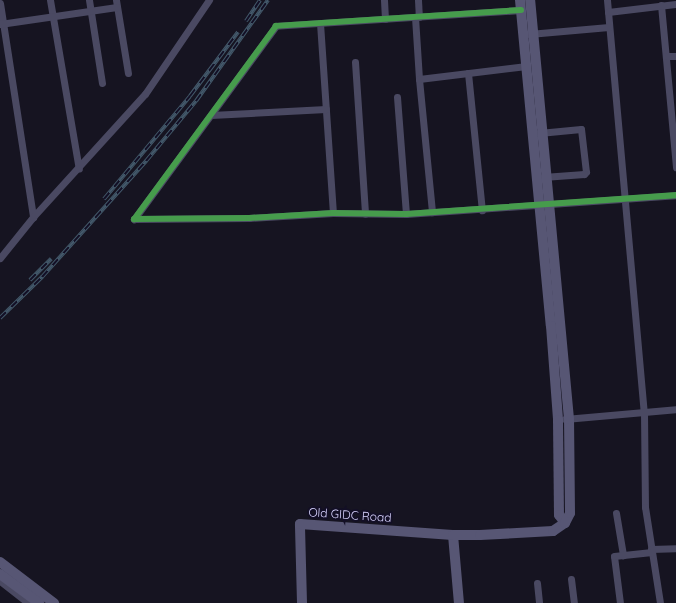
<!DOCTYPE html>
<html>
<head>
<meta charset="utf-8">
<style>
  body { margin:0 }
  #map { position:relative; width:676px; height:603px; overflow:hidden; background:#161421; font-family:Quicksand,sans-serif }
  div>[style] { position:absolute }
  .street>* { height:7px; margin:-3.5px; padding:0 3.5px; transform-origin:3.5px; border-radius:3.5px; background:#4a4962 }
  .secondary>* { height:10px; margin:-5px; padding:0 5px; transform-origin:5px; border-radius:5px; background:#575674 }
  .rail>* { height:4px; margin-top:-2px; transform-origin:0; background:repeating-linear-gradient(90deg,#130f26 0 8px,#43596b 0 16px); box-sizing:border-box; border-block:1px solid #43596b }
  .cycleway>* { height:6px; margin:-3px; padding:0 3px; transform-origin:3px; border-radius:3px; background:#469c4c }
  span { translate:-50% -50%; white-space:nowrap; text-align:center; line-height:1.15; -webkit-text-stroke:4px #130f26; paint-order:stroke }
  .street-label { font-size:12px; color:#d9d4ff }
</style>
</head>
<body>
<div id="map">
  <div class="street">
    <i style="left:50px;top:0;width:171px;rotate:80.3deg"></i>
    <i style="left:89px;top:0;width:84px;rotate:81.1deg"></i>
    <i style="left:116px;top:0;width:74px;rotate:80.7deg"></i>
    <i style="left:384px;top:0;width:19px;rotate:87deg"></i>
    <i style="left:418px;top:0;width:17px;rotate:87deg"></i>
    <i style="left:607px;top:0;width:415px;rotate:84.9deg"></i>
    <i style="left:644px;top:413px;width:94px;rotate:89.4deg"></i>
    <i style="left:645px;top:507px;width:97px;rotate:81.1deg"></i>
    <i style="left:0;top:3px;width:217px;rotate:81.2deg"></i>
    <i style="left:661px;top:5px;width:163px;rotate:84.7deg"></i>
    <i style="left:521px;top:10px;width:246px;rotate:176.3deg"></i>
    <i style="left:276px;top:26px;width:240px;rotate:126.3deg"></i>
    <i style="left:134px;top:219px;width:115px;rotate:-0.5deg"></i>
    <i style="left:249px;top:218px;width:84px;rotate:-3.4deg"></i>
    <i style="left:333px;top:213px;width:73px;rotate:0.8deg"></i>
    <i style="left:406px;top:214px;width:271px;rotate:-4deg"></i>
    <i style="left:608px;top:12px;width:68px;rotate:-6.7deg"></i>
    <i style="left:415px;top:17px;width:62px;rotate:86.3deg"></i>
    <i style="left:419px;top:79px;width:134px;rotate:84.4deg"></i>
    <i style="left:320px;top:23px;width:190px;rotate:86.1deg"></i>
    <i style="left:0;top:24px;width:118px;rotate:-8.3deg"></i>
    <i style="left:529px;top:34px;width:80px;rotate:-5deg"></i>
    <i style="left:666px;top:56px;width:10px"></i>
    <i style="left:355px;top:62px;width:152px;rotate:86.2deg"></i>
    <i style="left:468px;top:73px;width:138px;rotate:84.2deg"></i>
    <i style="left:419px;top:79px;width:108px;rotate:-6.9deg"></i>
    <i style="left:397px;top:97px;width:117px;rotate:85.6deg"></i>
    <i style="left:211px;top:115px;width:115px;rotate:-3deg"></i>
    <i style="left:539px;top:133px;width:42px;rotate:-5.4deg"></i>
    <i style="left:581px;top:129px;width:43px;rotate:83.4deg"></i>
    <i style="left:586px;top:172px;width:3px;rotate:135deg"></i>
    <i style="left:584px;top:174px;width:41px;rotate:175.8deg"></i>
    <i style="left:0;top:258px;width:53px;rotate:-51.2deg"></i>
    <i style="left:33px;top:217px;width:166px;rotate:-47.7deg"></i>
    <i style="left:145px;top:94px;width:114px;rotate:-55.8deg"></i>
    <i style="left:565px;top:419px;width:111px;rotate:-5.1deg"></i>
    <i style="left:616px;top:513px;width:43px;rotate:80.5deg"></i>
    <i style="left:651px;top:549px;width:25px;rotate:-2deg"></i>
    <i style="left:571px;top:579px;width:24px;rotate:83deg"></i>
    <i style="left:0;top:581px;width:36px;rotate:38deg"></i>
    <i style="left:537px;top:583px;width:20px;rotate:84deg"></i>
    <i style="left:620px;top:603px;width:47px;rotate:-97.3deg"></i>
    <i style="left:614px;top:556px;width:38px;rotate:-6deg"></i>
  </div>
  <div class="secondary">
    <i style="left:520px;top:0;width:327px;rotate:84.6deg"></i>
    <i style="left:551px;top:326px;width:94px;rotate:85.7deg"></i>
    <i style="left:558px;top:420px;width:95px;rotate:89.4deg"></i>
    <i style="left:559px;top:515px;width:10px;rotate:53deg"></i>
    <i style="left:453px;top:535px;width:68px;rotate:85deg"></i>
    <i style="left:0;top:562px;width:68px;rotate:37.2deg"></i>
    <i style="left:0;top:574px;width:49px;rotate:36.6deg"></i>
    <i style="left:302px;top:603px;width:79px;rotate:-91.5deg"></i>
    <i style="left:300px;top:524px;width:153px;rotate:4.1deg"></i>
    <i style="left:453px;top:535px;width:27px"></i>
    <i style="left:480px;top:535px;width:73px;rotate:-3.1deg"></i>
    <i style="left:553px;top:531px;width:14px;rotate:-34deg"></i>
    <i style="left:565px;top:523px;width:11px;rotate:-63deg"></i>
    <i style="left:570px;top:513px;width:94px;rotate:-90.6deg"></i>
    <i style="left:569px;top:419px;width:421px;rotate:-95.3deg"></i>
  </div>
  <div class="rail">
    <i style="left:246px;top:21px;width:25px;rotate:-56deg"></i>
    <i style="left:104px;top:199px;width:134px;rotate:-50.1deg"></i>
    <i style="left:190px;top:96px;width:80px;rotate:-53.1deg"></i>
    <i style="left:30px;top:280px;width:30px;rotate:-45deg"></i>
    <i style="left:0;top:318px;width:59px;rotate:-44.3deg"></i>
    <i style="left:42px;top:277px;width:156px;rotate:-48.1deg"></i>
    <i style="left:146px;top:161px;width:78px;rotate:-50.2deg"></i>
    <i style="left:196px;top:101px;width:124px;rotate:-54.5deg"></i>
  </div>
  <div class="cycleway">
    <i style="left:521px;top:10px;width:246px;rotate:176.3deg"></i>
    <i style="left:276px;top:26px;width:240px;rotate:126.3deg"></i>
    <i style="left:134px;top:219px;width:115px;rotate:-0.5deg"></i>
    <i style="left:249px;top:218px;width:84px;rotate:-3.4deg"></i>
    <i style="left:333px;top:213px;width:73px;rotate:0.8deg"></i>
    <i style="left:406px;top:214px;width:271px;rotate:-4deg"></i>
  </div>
  <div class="street-label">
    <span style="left:350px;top:515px;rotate:4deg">Old GIDC Road</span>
  </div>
</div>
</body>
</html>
